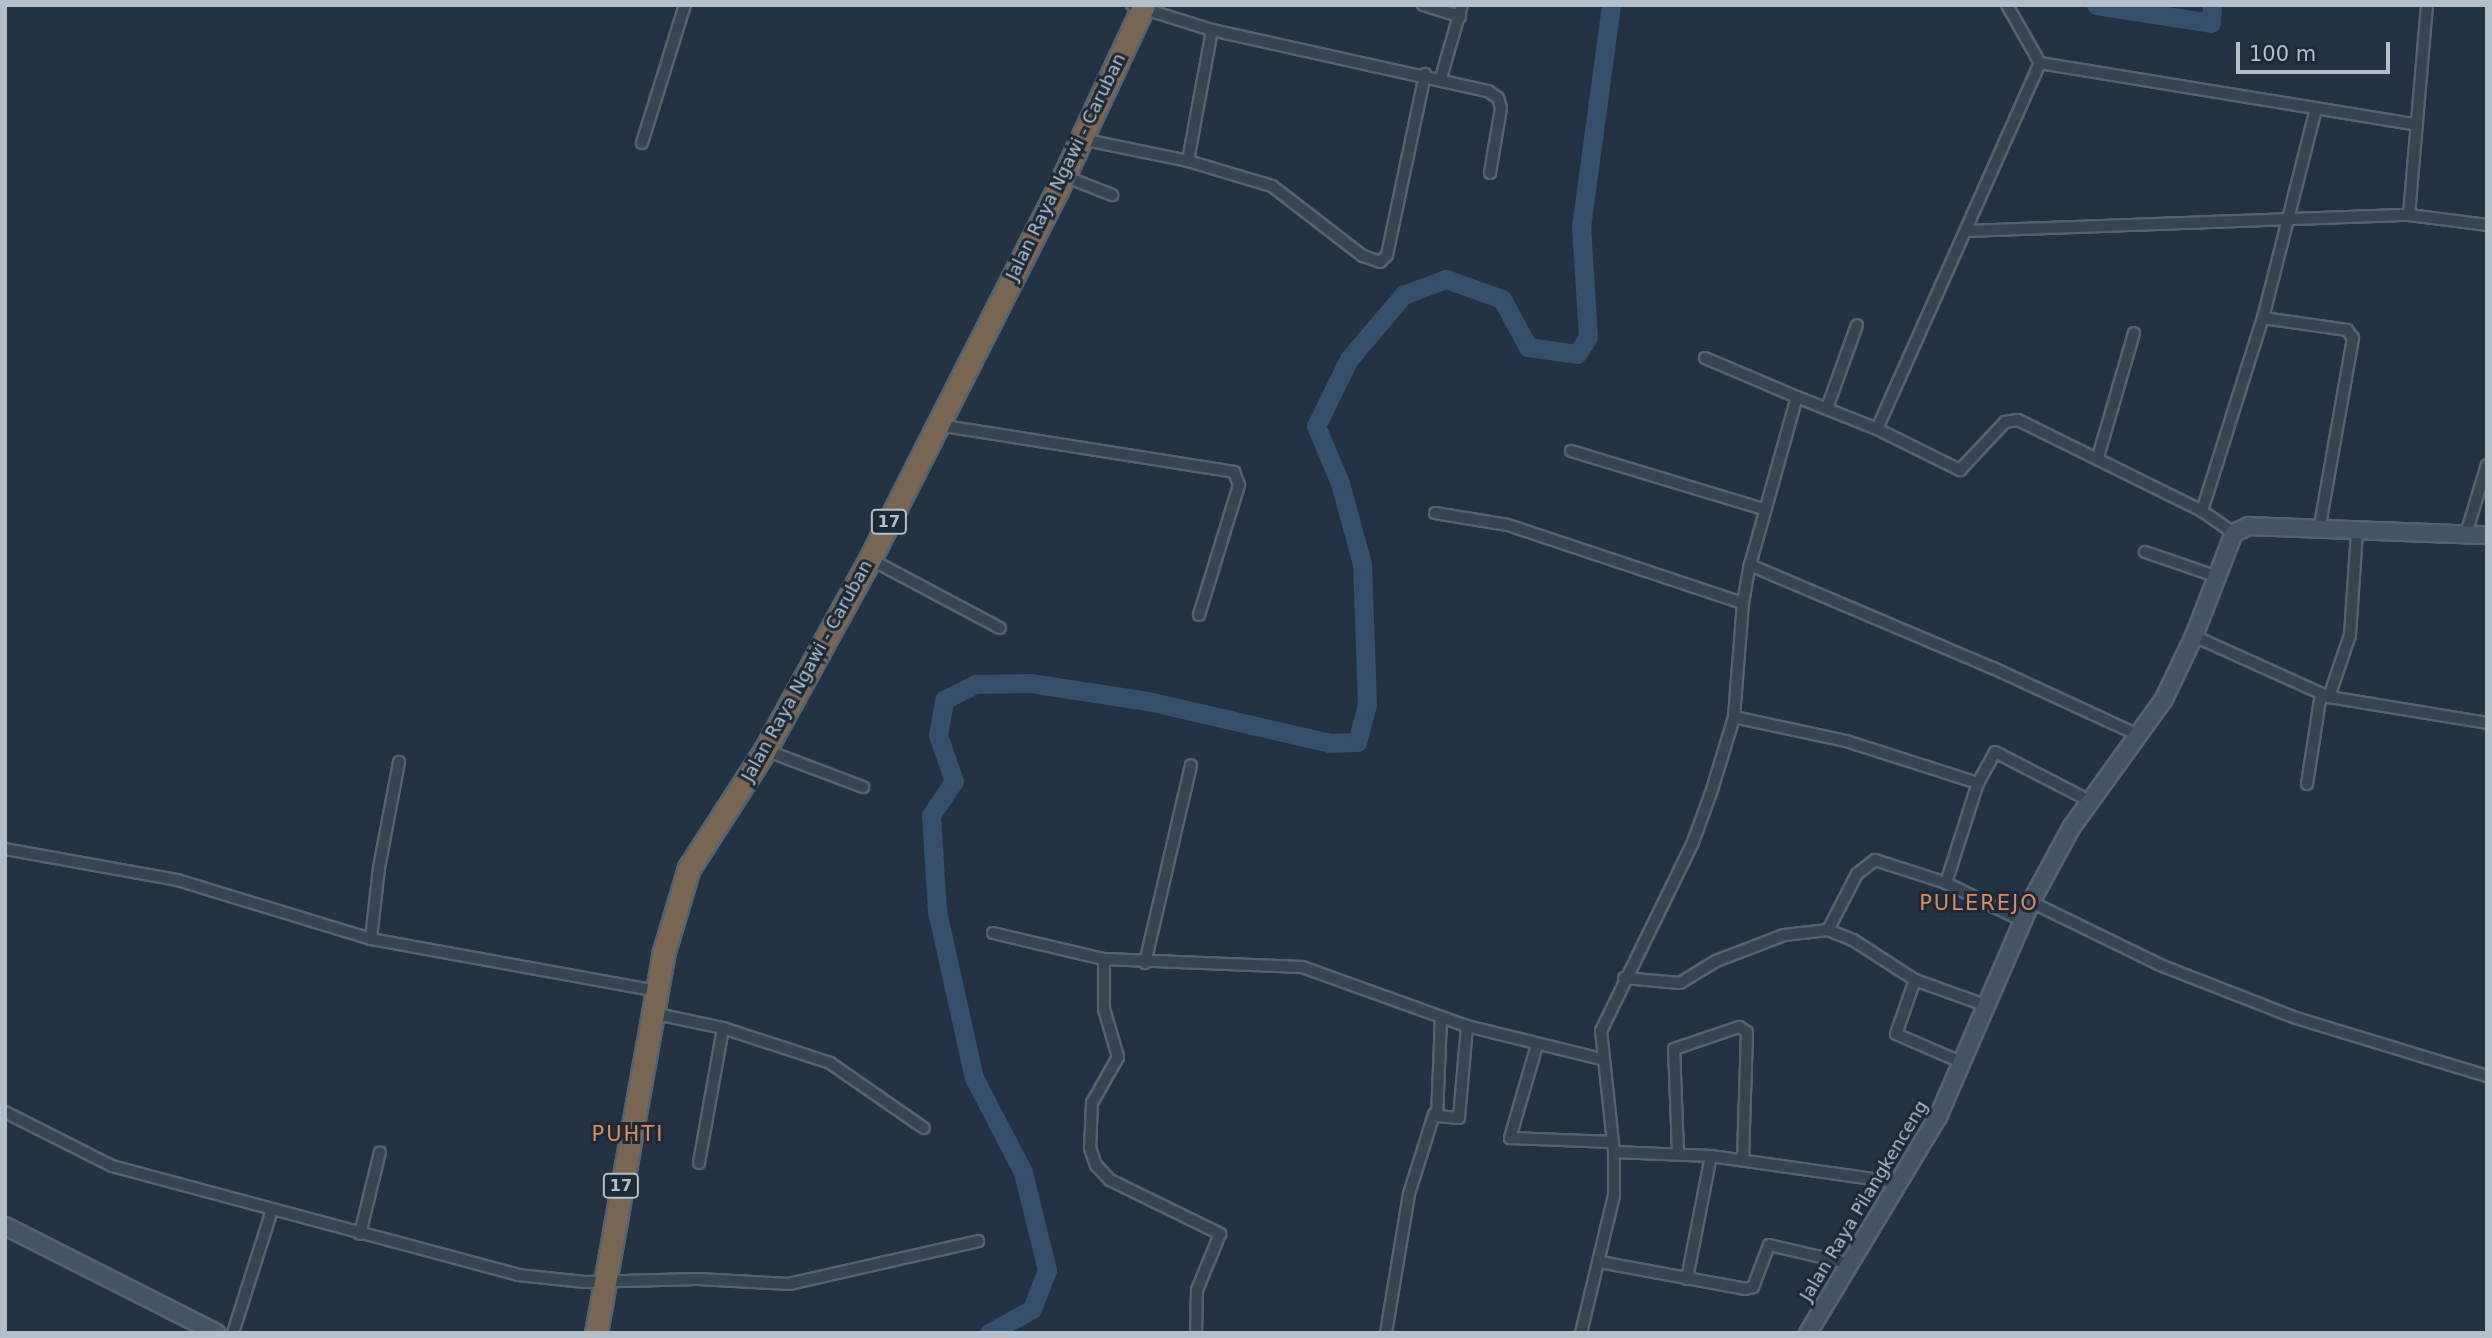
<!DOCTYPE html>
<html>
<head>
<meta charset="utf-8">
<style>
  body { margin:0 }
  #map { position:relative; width:2492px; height:1338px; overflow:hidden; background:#233343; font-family:"DejaVu Sans",sans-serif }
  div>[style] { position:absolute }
  .stream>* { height:3.5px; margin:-1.75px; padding:0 1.75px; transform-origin:1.75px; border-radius:1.75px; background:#35506b }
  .river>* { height:19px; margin:-9.5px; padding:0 9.5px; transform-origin:9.5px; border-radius:9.5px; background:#35506b }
  .roads { filter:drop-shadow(2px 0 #55626f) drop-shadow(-2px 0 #55626f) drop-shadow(0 2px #55626f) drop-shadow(0 -2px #55626f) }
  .street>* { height:10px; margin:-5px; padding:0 5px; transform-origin:5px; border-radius:5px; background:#374452 }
  .secondary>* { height:16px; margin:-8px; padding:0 8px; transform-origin:8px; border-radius:8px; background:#455465 }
  .highway>* { height:21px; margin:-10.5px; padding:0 10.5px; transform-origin:10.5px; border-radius:10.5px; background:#796754 }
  span { translate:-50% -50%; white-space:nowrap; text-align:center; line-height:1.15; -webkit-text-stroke:6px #1c2937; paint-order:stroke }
  .shield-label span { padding:2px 5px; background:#1c2937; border:2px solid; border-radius:5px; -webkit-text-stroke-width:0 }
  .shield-label { font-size:16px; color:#b4bfcc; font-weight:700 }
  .street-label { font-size:18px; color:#b4bfcc }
  .quarter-label { font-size:21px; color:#e08b5b; letter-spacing:2px }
  .frame { position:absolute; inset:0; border:7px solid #b4bfcc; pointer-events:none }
  .scale { position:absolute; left:2236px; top:42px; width:154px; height:32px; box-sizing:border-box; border:4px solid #b4bfcc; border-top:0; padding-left:9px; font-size:21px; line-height:24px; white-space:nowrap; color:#b4bfcc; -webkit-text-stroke:5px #1c2937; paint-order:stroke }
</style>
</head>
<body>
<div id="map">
  <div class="stream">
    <i style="left:1953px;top:1101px;width:122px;rotate:-66.4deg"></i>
    <i style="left:1876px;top:1234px;width:87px;rotate:-58.7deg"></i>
  </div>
  <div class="river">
    <i style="left:2096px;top:5px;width:116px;rotate:8.9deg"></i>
    <i style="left:2211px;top:23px;width:18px;rotate:-87deg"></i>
    <i style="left:989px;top:1333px;width:49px;rotate:-29.2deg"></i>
    <i style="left:1032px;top:1309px;width:42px;rotate:-69deg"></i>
    <i style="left:1047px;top:1270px;width:101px;rotate:-103.8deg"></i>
    <i style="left:1023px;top:1172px;width:106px;rotate:-117.5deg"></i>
    <i style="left:974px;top:1078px;width:171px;rotate:-102.5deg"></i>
    <i style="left:937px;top:911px;width:96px;rotate:-93.6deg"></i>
    <i style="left:931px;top:815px;width:41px;rotate:-55.9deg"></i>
    <i style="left:954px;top:781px;width:49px;rotate:-109.2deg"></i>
    <i style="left:938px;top:735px;width:36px;rotate:-80deg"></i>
    <i style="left:944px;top:700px;width:36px;rotate:-27deg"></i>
    <i style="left:976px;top:684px;width:54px;rotate:-1.1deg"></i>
    <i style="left:1030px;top:683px;width:119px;rotate:8.7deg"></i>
    <i style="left:1148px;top:701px;width:187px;rotate:13deg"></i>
    <i style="left:1330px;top:743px;width:27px;rotate:-2deg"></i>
    <i style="left:1357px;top:742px;width:38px;rotate:-75deg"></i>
    <i style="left:1367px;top:705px;width:141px;rotate:-92deg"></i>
    <i style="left:1362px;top:564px;width:84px;rotate:-105.2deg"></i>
    <i style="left:1340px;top:483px;width:62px;rotate:-112.8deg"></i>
    <i style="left:1316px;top:426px;width:75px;rotate:-63.8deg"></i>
    <i style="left:1349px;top:359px;width:84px;rotate:-49.8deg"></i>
    <i style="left:1403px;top:295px;width:46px;rotate:-20.4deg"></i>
    <i style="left:1446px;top:279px;width:59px;rotate:19.7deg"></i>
    <i style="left:1502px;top:299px;width:55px;rotate:61.6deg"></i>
    <i style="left:1528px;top:347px;width:49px;rotate:8.1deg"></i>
    <i style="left:1577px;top:354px;width:20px;rotate:-57deg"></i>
    <i style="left:1588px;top:337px;width:110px;rotate:-93.6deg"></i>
    <i style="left:1581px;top:227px;width:224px;rotate:-82.3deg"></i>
  </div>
  <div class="roads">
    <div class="street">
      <i style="left:1132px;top:5px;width:84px;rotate:17.4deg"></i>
      <i style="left:1212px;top:30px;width:283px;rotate:12.5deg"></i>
      <i style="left:1488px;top:91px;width:12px;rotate:35deg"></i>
      <i style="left:1498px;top:98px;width:10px;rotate:73deg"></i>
      <i style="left:1501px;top:108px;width:66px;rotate:99.6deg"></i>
      <i style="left:1423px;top:5px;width:39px;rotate:17deg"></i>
      <i style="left:2007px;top:5px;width:67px;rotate:60.4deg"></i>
      <i style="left:1441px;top:78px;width:76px;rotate:-74deg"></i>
      <i style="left:1081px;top:139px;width:109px;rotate:11.6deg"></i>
      <i style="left:1188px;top:161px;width:88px;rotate:16.6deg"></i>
      <i style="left:1272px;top:186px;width:115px;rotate:37.6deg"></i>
      <i style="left:1363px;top:256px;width:18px;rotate:19deg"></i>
      <i style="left:1380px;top:262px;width:10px;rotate:-45deg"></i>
      <i style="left:1387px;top:255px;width:185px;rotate:-78.1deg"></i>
      <i style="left:642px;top:143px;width:145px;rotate:-72.7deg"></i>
      <i style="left:1188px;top:161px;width:133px;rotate:-79.6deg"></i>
      <i style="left:1064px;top:176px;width:52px;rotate:21.6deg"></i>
      <i style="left:2409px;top:215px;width:211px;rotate:-85.1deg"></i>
      <i style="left:1966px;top:231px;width:443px;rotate:-2.1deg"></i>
      <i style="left:2409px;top:215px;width:79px;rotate:7.3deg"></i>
      <i style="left:2263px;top:318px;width:85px;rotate:8.1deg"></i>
      <i style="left:2347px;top:330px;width:10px;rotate:53deg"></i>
      <i style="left:2353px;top:338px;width:195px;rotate:100deg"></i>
      <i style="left:1705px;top:358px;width:100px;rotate:23deg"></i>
      <i style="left:1827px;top:408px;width:88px;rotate:-70.1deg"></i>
      <i style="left:938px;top:425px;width:300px;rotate:9deg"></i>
      <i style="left:1234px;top:472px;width:14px;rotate:69deg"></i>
      <i style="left:1239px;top:485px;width:136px;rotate:107.1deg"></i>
      <i style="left:1877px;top:429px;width:401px;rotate:-66deg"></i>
      <i style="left:2040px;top:63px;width:382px;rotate:9.3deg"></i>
      <i style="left:1571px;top:451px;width:201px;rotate:16.8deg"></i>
      <i style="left:2098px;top:457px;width:129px;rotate:-73.8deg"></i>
      <i style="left:2202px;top:511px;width:202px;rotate:-72.5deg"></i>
      <i style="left:2263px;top:318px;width:216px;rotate:-75.8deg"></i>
      <i style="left:1435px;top:513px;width:74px;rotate:9.3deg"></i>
      <i style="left:1508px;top:525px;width:248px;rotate:18.4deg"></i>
      <i style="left:2466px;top:534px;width:72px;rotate:-73.1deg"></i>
      <i style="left:2145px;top:552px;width:74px;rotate:18.9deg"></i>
      <i style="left:870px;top:559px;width:147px;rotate:28deg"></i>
      <i style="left:1750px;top:565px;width:264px;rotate:23deg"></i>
      <i style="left:1993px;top:668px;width:162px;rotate:24.8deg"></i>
      <i style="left:2194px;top:636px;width:148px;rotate:24.3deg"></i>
      <i style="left:2329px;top:697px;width:160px;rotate:9.3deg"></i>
      <i style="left:2329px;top:697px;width:65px;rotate:-71.3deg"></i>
      <i style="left:2350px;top:635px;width:104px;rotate:-86.1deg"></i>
      <i style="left:1734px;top:717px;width:115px;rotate:12.1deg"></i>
      <i style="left:1846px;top:741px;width:139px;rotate:17.7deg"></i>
      <i style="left:765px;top:750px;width:105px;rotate:20.7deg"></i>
      <i style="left:2307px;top:784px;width:91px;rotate:-81.2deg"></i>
      <i style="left:5px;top:849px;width:175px;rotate:10.2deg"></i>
      <i style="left:177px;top:880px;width:203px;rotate:16.9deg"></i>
      <i style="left:371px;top:939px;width:291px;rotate:10.3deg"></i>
      <i style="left:1946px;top:883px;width:105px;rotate:-72.3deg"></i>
      <i style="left:1978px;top:783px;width:35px;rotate:-61deg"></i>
      <i style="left:1995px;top:752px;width:105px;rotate:27.3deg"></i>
      <i style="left:2031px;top:902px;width:144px;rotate:26deg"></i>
      <i style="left:2160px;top:965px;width:146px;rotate:21.3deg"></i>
      <i style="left:2296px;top:1018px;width:200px;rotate:16.9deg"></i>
      <i style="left:1828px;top:930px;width:63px;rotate:-62.6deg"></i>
      <i style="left:1857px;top:874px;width:23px;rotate:-38deg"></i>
      <i style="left:1875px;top:860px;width:75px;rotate:17.9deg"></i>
      <i style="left:1946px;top:883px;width:86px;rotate:26.3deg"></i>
      <i style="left:993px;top:933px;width:114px;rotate:13.2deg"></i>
      <i style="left:1104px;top:959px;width:198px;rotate:2.3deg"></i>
      <i style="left:1302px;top:967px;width:175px;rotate:19.7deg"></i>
      <i style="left:1467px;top:1026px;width:138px;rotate:13.8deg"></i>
      <i style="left:371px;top:939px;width:71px;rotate:-83.6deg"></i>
      <i style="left:379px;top:868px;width:108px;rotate:-79.3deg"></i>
      <i style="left:1104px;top:959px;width:50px;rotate:90deg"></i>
      <i style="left:1104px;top:1009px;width:50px;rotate:73.7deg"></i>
      <i style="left:1118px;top:1057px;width:53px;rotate:119.5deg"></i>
      <i style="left:1092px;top:1103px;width:45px;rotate:92.5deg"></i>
      <i style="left:1090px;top:1148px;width:18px;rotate:71deg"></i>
      <i style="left:1096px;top:1165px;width:21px;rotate:47deg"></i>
      <i style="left:1110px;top:1180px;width:123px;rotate:26.1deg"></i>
      <i style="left:1220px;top:1234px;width:61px;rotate:112.3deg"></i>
      <i style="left:1197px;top:1290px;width:43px;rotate:91.3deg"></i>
      <i style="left:1145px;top:963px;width:203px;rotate:-76.9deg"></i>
      <i style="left:1624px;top:978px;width:56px;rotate:5.1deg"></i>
      <i style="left:1680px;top:983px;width:42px;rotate:-31.4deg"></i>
      <i style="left:1716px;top:961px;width:73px;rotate:-20.9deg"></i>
      <i style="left:1784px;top:935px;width:44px;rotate:-6.5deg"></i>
      <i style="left:1828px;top:930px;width:27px;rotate:22deg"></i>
      <i style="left:1853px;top:940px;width:74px;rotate:32.8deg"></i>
      <i style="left:1915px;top:980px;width:74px;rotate:19.7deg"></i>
      <i style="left:1915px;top:980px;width:57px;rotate:109.4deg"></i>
      <i style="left:1896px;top:1034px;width:73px;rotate:23.4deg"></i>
      <i style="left:652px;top:1013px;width:73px;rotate:11.9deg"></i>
      <i style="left:723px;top:1028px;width:113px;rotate:18.1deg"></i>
      <i style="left:830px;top:1063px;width:114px;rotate:34.7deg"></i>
      <i style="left:1441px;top:1018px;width:98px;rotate:92.3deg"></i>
      <i style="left:1437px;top:1116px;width:22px;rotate:5deg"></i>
      <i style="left:1459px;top:1118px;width:92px;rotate:-85deg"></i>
      <i style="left:1537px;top:1045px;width:97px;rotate:106.2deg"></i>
      <i style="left:1510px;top:1138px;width:102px;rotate:2.2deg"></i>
      <i style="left:5px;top:1112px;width:120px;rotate:26.8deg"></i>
      <i style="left:112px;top:1166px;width:420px;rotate:15deg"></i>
      <i style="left:518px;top:1275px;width:67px;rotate:6deg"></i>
      <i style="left:585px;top:1282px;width:113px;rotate:-1.5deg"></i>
      <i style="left:698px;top:1279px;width:91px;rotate:3.1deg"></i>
      <i style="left:789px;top:1284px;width:194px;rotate:-12.8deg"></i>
      <i style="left:1614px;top:1152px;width:97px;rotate:2.4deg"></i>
      <i style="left:1711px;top:1156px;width:192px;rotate:8.1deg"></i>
      <i style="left:1678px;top:1152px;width:103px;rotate:-92.2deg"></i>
      <i style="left:1674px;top:1049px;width:69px;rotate:-18.7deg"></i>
      <i style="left:1739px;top:1027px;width:9px;rotate:32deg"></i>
      <i style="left:1747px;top:1032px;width:128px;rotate:91.8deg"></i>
      <i style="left:699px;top:1163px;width:137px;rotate:-79.9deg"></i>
      <i style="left:360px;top:1234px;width:84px;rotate:-76.3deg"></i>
      <i style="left:1600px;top:1262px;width:147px;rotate:10.5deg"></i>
      <i style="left:1745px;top:1289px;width:8px;rotate:-14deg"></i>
      <i style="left:1753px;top:1287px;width:45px;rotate:-69.1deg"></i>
      <i style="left:1769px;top:1245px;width:84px;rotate:13deg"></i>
      <i style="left:1687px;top:1279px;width:125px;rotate:-79deg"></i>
      <i style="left:233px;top:1333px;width:129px;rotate:-72.4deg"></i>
      <i style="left:1386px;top:1333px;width:141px;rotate:-80.6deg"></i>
      <i style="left:1409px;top:1194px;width:84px;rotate:-72.6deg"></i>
      <i style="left:1581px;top:1333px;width:141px;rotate:-76.5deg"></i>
      <i style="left:1614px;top:1196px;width:44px;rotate:-90deg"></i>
      <i style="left:1614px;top:1152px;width:122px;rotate:-96.1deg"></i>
      <i style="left:1601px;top:1031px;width:210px;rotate:-64deg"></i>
      <i style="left:1693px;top:842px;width:55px;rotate:-69.9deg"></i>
      <i style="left:1712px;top:790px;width:76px;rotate:-73.2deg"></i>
      <i style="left:1734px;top:717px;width:114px;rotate:-85.5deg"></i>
      <i style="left:1743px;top:603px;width:39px;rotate:-80deg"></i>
      <i style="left:1750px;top:565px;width:174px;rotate:-74.4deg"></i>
      <i style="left:1797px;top:397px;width:86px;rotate:21.8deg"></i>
      <i style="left:1877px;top:429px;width:93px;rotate:26.3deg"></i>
      <i style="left:1960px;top:470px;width:66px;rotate:-46.8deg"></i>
      <i style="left:2005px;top:422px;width:13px;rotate:-9deg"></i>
      <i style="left:2018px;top:420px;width:205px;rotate:26.3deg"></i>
      <i style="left:2202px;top:511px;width:39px;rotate:35deg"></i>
    </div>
    <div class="secondary">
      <i style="left:5px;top:1226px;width:237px;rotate:26.8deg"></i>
      <i style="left:1808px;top:1333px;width:252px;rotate:-59deg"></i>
      <i style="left:1938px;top:1117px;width:234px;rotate:-66.6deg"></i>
      <i style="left:2031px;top:902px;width:84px;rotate:-61.6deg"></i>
      <i style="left:2071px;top:828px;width:159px;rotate:-54.2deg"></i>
      <i style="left:2164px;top:699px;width:70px;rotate:-64.5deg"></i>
      <i style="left:2194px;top:636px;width:110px;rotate:-68.8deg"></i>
      <i style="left:2234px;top:533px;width:17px;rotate:-25deg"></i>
      <i style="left:2249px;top:526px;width:238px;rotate:2.2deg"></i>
    </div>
    <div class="highway">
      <i style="left:596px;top:1333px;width:384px;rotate:-79.9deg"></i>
      <i style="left:663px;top:955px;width:91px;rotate:-73.4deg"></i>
      <i style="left:689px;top:868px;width:140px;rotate:-57.2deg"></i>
      <i style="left:765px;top:750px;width:218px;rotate:-61.2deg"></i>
      <i style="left:870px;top:559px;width:429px;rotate:-63.1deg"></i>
      <i style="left:1064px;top:176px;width:189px;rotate:-64.9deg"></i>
    </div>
  </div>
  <div class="shield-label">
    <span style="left:889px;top:522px">17</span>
    <span style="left:621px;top:1186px">17</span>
  </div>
  <div class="street-label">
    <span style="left:1066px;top:167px;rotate:-64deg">Jalan Raya Ngawi - Caruban</span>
    <span style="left:807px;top:671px;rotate:-61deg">Jalan Raya Ngawi - Caruban</span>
    <span style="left:1864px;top:1201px;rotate:-59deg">Jalan Raya Pilangkenceng</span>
  </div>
  <div class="quarter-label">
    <span style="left:1979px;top:903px">PULEREJO</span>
    <span style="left:628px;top:1134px">PUHTI</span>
  </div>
  <div class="frame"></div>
  <div class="scale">100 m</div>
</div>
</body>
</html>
